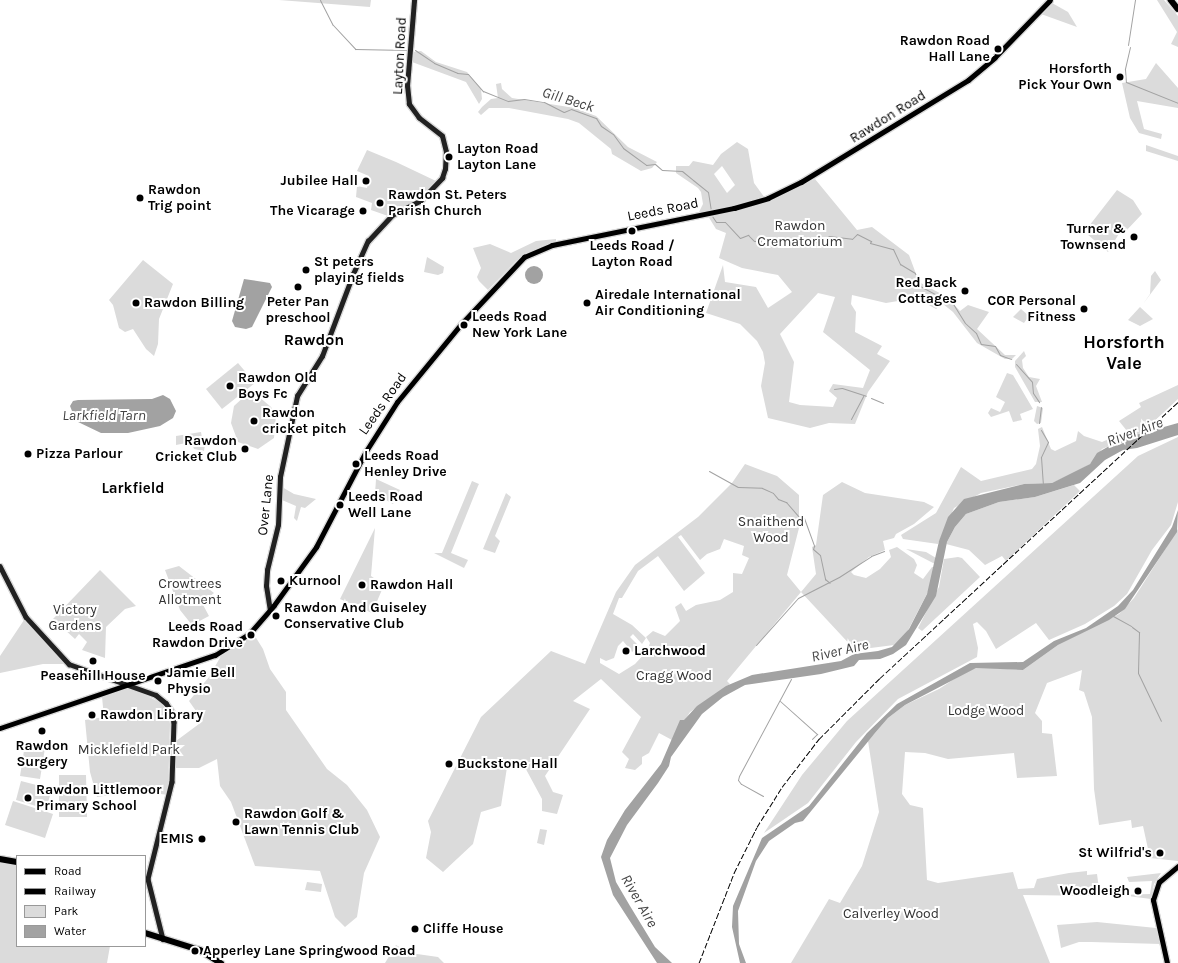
<!DOCTYPE html>
<html>
<head>
<meta charset="utf-8">
<style>
  body { margin:0 }
  #map { position:relative; width:1178px; height:963px; overflow:hidden; background:#fff; font-family:Karla,sans-serif }
  div>[style] { position:absolute }
  .green>* { inset:0; background:#dbdbdb }
  .water>* { inset:0; background:#a2a2a2 }
  .round { border-radius:50% }
  .stream>* { height:1px; margin:-0.5px; padding:0 0.5px; transform-origin:0.5px; border-radius:0.5px; background:#a2a2a2 }
  .roads { filter:drop-shadow(1px 0 #dbdbdb) drop-shadow(-1px 0 #dbdbdb) drop-shadow(0 1px #dbdbdb) drop-shadow(0 -1px #dbdbdb) }
  .secondary>* { height:4.5px; margin:-2.25px; padding:0 2.25px; transform-origin:2.25px; border-radius:2.25px; background:#212121 }
  .primary>* { height:5px; margin:-2.5px; padding:0 2.5px; transform-origin:2.5px; border-radius:2.5px; background:#000 }
  .highway>* { height:5.5px; margin:-2.75px; padding:0 2.75px; transform-origin:2.75px; border-radius:2.75px; background:#000 }
  .rail>* { height:1px; margin-top:-0.5px; transform-origin:0; background:repeating-linear-gradient(90deg,#000 0 6px,transparent 0 8px) }
  .dots>* { width:11px; height:11px; translate:-50% -50%; box-sizing:border-box; border:2px solid #fff; border-radius:50% }
  span { translate:-50% -50%; white-space:nowrap; text-align:center; line-height:1.15; -webkit-text-stroke:4px #fff; paint-order:stroke }
  .poi-label { font-size:14px; color:#000; font-weight:700 }
  .right { translate:-100% -50%; text-align:right }
  .left { translate:0 -50%; text-align:left }
  .street-label { font-size:14px; color:#000 }
  .park-label { font-size:14px; color:#323232 }
  .water-label { font-size:15px; color:#434343; font-style:italic }
  .neighbourhood-label { font-size:15px; color:#000; font-weight:700 }
  .quarter-label { font-size:16px; color:#000; font-weight:700 }
  .district-label { font-size:18px; color:#000; font-weight:700 }
  .legend { position:absolute; left:16px; top:855px; width:130px; height:92px; box-sizing:border-box; background:#fff; border:1px solid #999; margin:0; padding:5px 7px; list-style:none; font-size:12px; color:#000 }
  .legend li { display:flex; align-items:center; gap:8px; height:20px }
  .legend b { width:20px; border:1px solid #999 }
</style>
</head>
<body>
<div id="map">
  <div class="green">
    <i style="clip-path:polygon(279px 0,371px 0,370px 7px)"></i>
    <i style="clip-path:polygon(1157px 0,1164px 0,1178px 16px,1178px 47px,1171px 44px,1177px 32px)"></i>
    <i style="clip-path:polygon(1052px 3px,1068px 12px,1077px 27px,1041px 14px)"></i>
    <i style="clip-path:polygon(421px 51px,436px 62px,467px 72px,481px 89px,482px 99px,479px 104px,466px 82px,412px 62px,413px 52px)"></i>
    <i style="clip-path:polygon(1156px 63px,1178px 88px,1178px 108px,1137px 101px,1144px 129px,1162px 134px,1161px 139px,1139px 133px,1130px 118px,1122px 83px,1146px 79px)"></i>
    <i style="clip-path:polygon(501px 83px,502px 89px,512px 98px,575px 108px,596px 116px,628px 147px,657px 162px,652px 168px,641px 171px,612px 154px,611px 149px,579px 123px,568px 119px,509px 108px,489px 108px,481px 115px,478px 112px,482px 107px,491px 99px,498px 98px,496px 84px)"></i>
    <i style="clip-path:polygon(evenodd,737px 142px,748px 149px,754px 183px,767px 201px,815px 179px,857px 230px,872px 227px,909px 255px,919px 282px,947px 297px,960px 311px,968px 305px,989px 312px,977px 329px,1005px 355px,1016px 355px,1012px 359px,1005px 359px,977px 343px,953px 312px,943px 304px,936px 309px,916px 298px,886px 303px,852px 295px,851px 304px,856px 312px,855px 332px,882px 346px,877px 354px,890px 361px,868px 392px,855px 424px,829px 423px,810px 428px,768px 418px,761px 386px,765px 363px,763px 352px,757px 341px,740px 324px,706px 313px,723px 265px,725px 282px,756px 287px,768px 308px,792px 292px,778px 275px,742px 268px,719px 258px,726px 233px,716px 229px,708px 216px,699px 212px,703px 204px,701px 192px,698px 188px,676px 173px,676px 166px,689px 166px,693px 161px,713px 165px,721px 154px,737px 142px,722px 166px,735px 185px,727px 193px,714px 174px,722px 166px,737px 142px,818px 293px,835px 297px,823px 332px,870px 370px,863px 388px,833px 384px,829px 391px,837px 398px,833px 407px,800px 405px,789px 402px,794px 362px,780px 334px,818px 293px)"></i>
    <i style="clip-path:polygon(1146px 145px,1178px 156px,1178px 161px,1146px 151px)"></i>
    <i style="clip-path:polygon(367px 150px,396px 162px,436px 181px,420px 198px,388px 216px,371px 210px,372px 203px,356px 197px,357px 186px,367px 188px,369px 176px,357px 171px)"></i>
    <i style="clip-path:polygon(1117px 190px,1133px 200px,1142px 214px,1125px 232px,1120px 232px,1108px 252px,1087px 234px,1089px 226px)"></i>
    <i style="clip-path:polygon(556px 239px,556px 242px,542px 246px,516px 261px,488px 290px,479px 281px,477px 277px,481px 268px,473px 248px,490px 244px,511px 253px,536px 241px)"></i>
    <i style="clip-path:polygon(427px 257px,444px 267px,443px 273px,438px 275px,424px 272px)"></i>
    <i style="clip-path:polygon(143px 260px,173px 284px,159px 319px,158px 344px,154px 356px,146px 349px,133px 329px,125px 332px,119px 328px,113px 305px,109px 300px)"></i>
    <i style="clip-path:polygon(1155px 271px,1161px 280px,1143px 304px,1150px 294px,1151px 276px)"></i>
    <i style="clip-path:polygon(1140px 307px,1153px 319px,1140px 326px,1128px 320px)"></i>
    <i style="clip-path:polygon(1021px 309px,1029px 316px,1024px 323px,1013px 317px)"></i>
    <i style="clip-path:polygon(1024px 351px,1026px 356px,1022px 360px,1023px 368px,1029px 377px,1040px 379px,1036px 386px,1042px 402px,1035px 402px,1015px 367px,1015px 361px)"></i>
    <i style="clip-path:polygon(238px 363px,255px 383px,222px 409px,206px 389px)"></i>
    <i style="clip-path:polygon(1007px 373px,1013px 375px,1033px 409px,1020px 414px,1022px 420px,1013px 422px,1009px 411px,991px 417px,988px 413px,991px 408px,1000px 412px,1005px 402px,996px 397px)"></i>
    <i style="clip-path:polygon(1178px 385px,1178px 399px,1148px 427px,1139px 434px,1102px 449px,1090px 464px,1074px 473px,1052px 483px,1024px 484px,981px 493px,954px 508px,938px 544px,903px 539px,901px 535px,936px 513px,961px 467px,981px 481px,1032px 469px,1036px 464px,1040px 446px,1038px 429px,1042px 427px,1051px 449px,1055px 451px,1076px 441px,1078px 431px,1084px 436px,1102px 442px,1127px 431px,1119px 421px,1141px 407px,1139px 403px)"></i>
    <i style="clip-path:polygon(246px 395px,258px 396px,271px 407px,276px 415px,274px 438px,258px 449px,238px 442px,231px 423px,234px 406px)"></i>
    <i style="clip-path:polygon(1037px 406px,1043px 408px,1041px 423px,1037px 424px,1034px 421px)"></i>
    <i style="clip-path:polygon(201px 432px,202px 438px,206px 438px,204px 451px,194px 449px,191px 442px,176px 445px,176px 436px)"></i>
    <i style="clip-path:polygon(1178px 437px,1178px 502px,1171px 525px,1152px 550px,1127px 594px,1114px 606px,1085px 624px,1049px 640px,1036px 623px,996px 649px,986px 631px,977px 622px,973px 624px,978px 648px,977px 657px,898px 699px,856px 742px,808px 803px,764px 833px,802px 775px,847px 721px,1138px 456px)"></i>
    <i style="clip-path:polygon(evenodd,745px 464px,777px 476px,799px 495px,799px 528px,787px 575px,801px 592px,816px 574px,812px 547px,816px 545px,823px 495px,842px 482px,865px 493px,924px 502px,934px 507px,914px 524px,896px 534px,894px 538px,883px 541px,885px 550px,869px 557px,851px 572px,854px 575px,866px 578px,880px 569px,891px 557px,889px 550px,897px 547px,914px 559px,917px 565px,914px 573px,923px 579px,932px 567px,934px 567px,931px 586px,906px 634px,894px 645px,855px 650px,801px 592px,727px 681px,730px 684px,690px 712px,672px 740px,659px 733px,649px 753px,642px 757px,642px 764px,635px 770px,625px 768px,629px 759px,622px 752px,641px 717px,601px 679px,573px 701px,590px 709px,545px 776px,553px 792px,563px 795px,557px 814px,542px 811px,542px 799px,521px 760px,508px 761px,501px 806px,481px 812px,473px 844px,443px 872px,426px 858px,431px 832px,428px 821px,481px 717px,551px 651px,585px 664px,616px 592px,635px 565px,698px 517px,732px 483px,745px 464px,681px 535px,700px 560px,707px 554px,720px 549px,724px 539px,744px 546px,742px 555px,749px 558px,742px 574px,733px 573px,733px 592px,720px 600px,696px 605px,686px 611px,681px 603px,675px 607px,680px 621px,665px 636px,653px 631px,646px 637px,650px 643px,647px 651px,635px 664px,619px 674px,600px 663px,600px 658px,606px 661px,614px 658px,618px 646px,623px 641px,632px 652px,639px 646px,630px 637px,633px 634px,642px 644px,646px 638px,632px 625px,613px 614px,619px 598px,622px 598px,638px 571px,658px 556px,684px 591px,705px 573px,678px 537px,681px 535px)"></i>
    <i style="clip-path:polygon(376px 479px,400px 490px,393px 504px,375px 494px)"></i>
    <i style="clip-path:polygon(472px 481px,479px 484px,478px 486px,451px 553px,468px 560px,464px 568px,434px 553px,442px 553px)"></i>
    <i style="clip-path:polygon(1074px 485px,1080px 491px,1006px 561px,1002px 556px,985px 565px,969px 550px,946px 544px,955px 527px,966px 514px,999px 502px,1035px 497px)"></i>
    <i style="clip-path:polygon(282px 487px,294px 494px,316px 499px,305px 508px,301px 507px,297px 521px,294px 518px,296px 506px,282px 500px)"></i>
    <i style="clip-path:polygon(506px 493px,511px 497px,495px 536px,500px 541px,495px 553px,483px 549px)"></i>
    <i style="clip-path:polygon(375px 528px,371px 576px,384px 585px,372px 613px,340px 599px)"></i>
    <i style="clip-path:polygon(1178px 529px,1178px 861px,1150px 858px,1143px 826px,1132px 828px,1131px 820px,1099px 825px,1094px 789px,1092px 717px,1084px 692px,1079px 690px,1082px 670px,1047px 683px,1035px 713px,1042px 721px,1042px 733px,1052px 734px,1057px 776px,1017px 778px,1014px 753px,948px 759px,925px 753px,905px 752px,902px 794px,910px 805px,923px 808px,927px 880px,938px 883px,1013px 872px,1018px 889px,1034px 888px,1037px 879px,1069px 873px,1087px 871px,1087px 875px,1097px 874px,1100px 896px,1023px 895px,1050px 963px,791px 963px,829px 899px,840px 903px,862px 866px,879px 812px,868px 741px,875px 733px,888px 718px,905px 705px,939px 689px,968px 670px,980px 667px,1023px 670px,1058px 645px,1119px 614px,1134px 598px)"></i>
    <i style="clip-path:polygon(906px 549px,926px 552px,936px 558px,935px 564px)"></i>
    <i style="clip-path:polygon(958px 557px,962px 558px,980px 577px,922px 631px,918px 628px,939px 587px,944px 559px)"></i>
    <i style="clip-path:polygon(179px 566px,214px 593px,202px 603px,209px 616px,192px 625px,180px 610px,165px 570px)"></i>
    <i style="clip-path:polygon(100px 570px,136px 606px,125px 609px,106px 627px,105px 658px,82px 650px,87px 642px,79px 634px,75px 639px,53px 619px)"></i>
    <i style="clip-path:polygon(26px 617px,69px 664px,43px 664px,0 673px,0 656px)"></i>
    <i style="clip-path:polygon(253px 633px,263px 649px,270px 669px,286px 692px,286px 710px,327px 769px,347px 785px,367px 810px,380px 837px,364px 873px,357px 917px,345px 927px,335px 917px,320px 871px,255px 866px,231px 802px,220px 786px,217px 759px,199px 768px,176px 768px,176px 741px,203px 721px,189px 701px,209px 677px,221px 656px)"></i>
    <i style="clip-path:polygon(130px 687px,159px 702px,168px 710px,170px 724px,168px 795px,140px 791px,97px 797px,90px 772px,85px 720px,104px 717px,102px 697px)"></i>
    <i style="clip-path:polygon(25px 744px,45px 748px,40px 779px,20px 776px)"></i>
    <i style="clip-path:polygon(59px 775px,86px 775px,87px 817px,59px 817px)"></i>
    <i style="clip-path:polygon(21px 781px,52px 789px,46px 809px,16px 800px)"></i>
    <i style="clip-path:polygon(13px 801px,53px 814px,45px 838px,5px 825px)"></i>
    <i style="clip-path:polygon(540px 829px,547px 830px,544px 845px,537px 843px)"></i>
    <i style="clip-path:polygon(0 860px,17px 865px,17px 946px,110px 946px,107px 963px,0 963px)"></i>
    <i style="clip-path:polygon(1161px 873px,1154px 884px,1151px 899px,1120px 895px,1150px 894px,1152px 881px,1129px 882px,1127px 877px)"></i>
    <i style="clip-path:polygon(307px 882px,322px 884px,321px 892px,305px 890px)"></i>
    <i style="clip-path:polygon(1097px 922px,1156px 928px,1161px 944px,1091px 942px,1079px 942px,1061px 948px,1057px 925px)"></i>
    <i style="clip-path:polygon(396px 945px,410px 953px,438px 957px,444px 963px,385px 963px)"></i>
  </div>
  <div class="water">
    <i class="round" style="left:525px;top:266px;width:18px;height:18px"></i>
    <i style="clip-path:polygon(244px 279px,270px 283px,272px 287px,252px 327px,246px 329px,235px 327px,232px 321px)"></i>
    <i style="clip-path:polygon(163px 395px,170px 399px,176px 411px,173px 418px,160px 426px,128px 433px,101px 433px,76px 421px,70px 406px,73px 401px,78px 400px,152px 399px)"></i>
    <i style="clip-path:polygon(1178px 423px,1178px 435px,1137px 448px,1123px 450px,1105px 460px,1080px 483px,1035px 497px,999px 502px,966px 514px,955px 527px,947px 542px,936px 596px,906px 645px,893px 654px,880px 659px,859px 660px,854px 666px,821px 674px,745px 685px,723px 697px,702px 714px,671px 757px,669px 766px,658px 783px,627px 825px,610px 858px,616px 882px,630px 906px,655px 947px,672px 963px,657px 963px,613px 895px,601px 857px,607px 840px,625px 810px,661px 764px,680px 720px,684px 720px,697px 706px,726px 686px,752px 675px,841px 661px,854px 654px,878px 651px,892px 647px,909px 629px,927px 594px,939px 541px,948px 517px,964px 499px,1024px 484px,1052px 483px,1090px 464px,1097px 453px,1111px 445px,1132px 436px)"></i>
    <i style="clip-path:polygon(1178px 510px,1177px 532px,1125px 609px,1109px 620px,1058px 645px,1023px 670px,976px 668px,905px 705px,888px 718px,875px 733px,803px 821px,795px 823px,769px 841px,756px 861px,738px 911px,739px 944px,746px 963px,740px 963px,732px 927px,733px 906px,762px 838px,809px 806px,867px 733px,897px 704px,970px 663px,1023px 662px,1054px 641px,1086px 628px,1118px 606px,1133px 590px,1172px 527px)"></i>
  </div>
  <div class="stream">
    <i style="left:320px;top:0;width:28px;rotate:63deg"></i>
    <i style="left:333px;top:25px;width:33px;rotate:47deg"></i>
    <i style="left:355px;top:49px;width:52px;rotate:1.1deg"></i>
    <i style="left:1128px;top:45px;width:46px;rotate:-81.2deg"></i>
    <i style="left:1130px;top:47px;width:23px;rotate:103deg"></i>
    <i style="left:1125px;top:69px;width:13px;rotate:86deg"></i>
    <i style="left:1126px;top:82px;width:56px;rotate:22deg"></i>
    <i style="left:415px;top:50px;width:23px;rotate:34deg"></i>
    <i style="left:434px;top:63px;width:25px;rotate:23deg"></i>
    <i style="left:457px;top:73px;width:11px;rotate:5deg"></i>
    <i style="left:468px;top:74px;width:23px;rotate:49deg"></i>
    <i style="left:483px;top:91px;width:27px;rotate:22deg"></i>
    <i style="left:508px;top:101px;width:16px;rotate:-7deg"></i>
    <i style="left:524px;top:99px;width:20px;rotate:9deg"></i>
    <i style="left:544px;top:102px;width:22px;rotate:27deg"></i>
    <i style="left:564px;top:112px;width:8px;rotate:-23deg"></i>
    <i style="left:571px;top:109px;width:27px;rotate:20deg"></i>
    <i style="left:596px;top:118px;width:9px;rotate:58deg"></i>
    <i style="left:601px;top:126px;width:14px;rotate:34deg"></i>
    <i style="left:613px;top:134px;width:17px;rotate:54deg"></i>
    <i style="left:623px;top:148px;width:29px;rotate:36deg"></i>
    <i style="left:646px;top:165px;width:9px;rotate:-6deg"></i>
    <i style="left:655px;top:164px;width:9px;rotate:41deg"></i>
    <i style="left:662px;top:170px;width:20px;rotate:3deg"></i>
    <i style="left:682px;top:171px;width:14px;rotate:39deg"></i>
    <i style="left:693px;top:180px;width:19px;rotate:39deg"></i>
    <i style="left:708px;top:192px;width:18px;rotate:81deg"></i>
    <i style="left:712px;top:216px;width:7px;rotate:56deg"></i>
    <i style="left:716px;top:222px;width:9px"></i>
    <i style="left:725px;top:222px;width:22px;rotate:47deg"></i>
    <i style="left:740px;top:238px;width:9px;rotate:-21deg"></i>
    <i style="left:748px;top:235px;width:8px;rotate:45deg"></i>
    <i style="left:754px;top:241px;width:27px"></i>
    <i style="left:781px;top:241px;width:4px;rotate:90deg"></i>
    <i style="left:781px;top:245px;width:26px;rotate:2deg"></i>
    <i style="left:807px;top:246px;width:24px;rotate:-24deg"></i>
    <i style="left:829px;top:236px;width:23px;rotate:7deg"></i>
    <i style="left:852px;top:239px;width:7px;rotate:-45deg"></i>
    <i style="left:857px;top:234px;width:16px;rotate:27deg"></i>
    <i style="left:871px;top:241px;width:2px;rotate:117deg"></i>
    <i style="left:870px;top:243px;width:24px;rotate:15deg"></i>
    <i style="left:893px;top:249px;width:17px;rotate:65deg"></i>
    <i style="left:900px;top:264px;width:17px;rotate:31deg"></i>
    <i style="left:915px;top:273px;width:12px;rotate:76deg"></i>
    <i style="left:918px;top:285px;width:30px;rotate:28deg"></i>
    <i style="left:944px;top:299px;width:6px"></i>
    <i style="left:950px;top:299px;width:28px;rotate:58deg"></i>
    <i style="left:965px;top:323px;width:15px;rotate:42deg"></i>
    <i style="left:976px;top:333px;width:12px;rotate:66deg"></i>
    <i style="left:981px;top:344px;width:14px;rotate:8deg"></i>
    <i style="left:995px;top:346px;width:10px;rotate:61deg"></i>
    <i style="left:1000px;top:355px;width:12px;rotate:20deg"></i>
    <i style="left:1016px;top:364px;width:24px;rotate:48deg"></i>
    <i style="left:1032px;top:382px;width:11px;rotate:85deg"></i>
    <i style="left:1033px;top:393px;width:11px;rotate:56deg"></i>
    <i style="left:834px;top:389px;width:8px;rotate:-7deg"></i>
    <i style="left:842px;top:388px;width:25px;rotate:18deg"></i>
    <i style="left:871px;top:398px;width:13px;rotate:23deg"></i>
    <i style="left:851px;top:419px;width:26px;rotate:-62deg"></i>
    <i style="left:1039px;top:423px;width:16px;rotate:-83deg"></i>
    <i style="left:1041px;top:430px;width:14px;rotate:60deg"></i>
    <i style="left:1048px;top:442px;width:17px;rotate:115deg"></i>
    <i style="left:1041px;top:457px;width:26px;rotate:86deg"></i>
    <i style="left:709px;top:471px;width:33px;rotate:29deg"></i>
    <i style="left:738px;top:487px;width:24px;rotate:2deg"></i>
    <i style="left:762px;top:488px;width:12px;rotate:24deg"></i>
    <i style="left:773px;top:493px;width:8px;rotate:50deg"></i>
    <i style="left:778px;top:499px;width:9px;rotate:21deg"></i>
    <i style="left:786px;top:502px;width:20px;rotate:49deg"></i>
    <i style="left:799px;top:517px;width:5px;rotate:11deg"></i>
    <i style="left:804px;top:518px;width:30px;rotate:70deg"></i>
    <i style="left:814px;top:546px;width:3px;rotate:108deg"></i>
    <i style="left:813px;top:549px;width:9px;rotate:41deg"></i>
    <i style="left:820px;top:555px;width:25px;rotate:78deg"></i>
    <i style="left:825px;top:579px;width:6px;rotate:39deg"></i>
    <i style="left:1113px;top:616px;width:21px;rotate:29deg"></i>
    <i style="left:1132px;top:627px;width:9px;rotate:36deg"></i>
    <i style="left:1139px;top:632px;width:41px;rotate:91.4deg"></i>
    <i style="left:1138px;top:673px;width:53px;rotate:64.4deg"></i>
    <i style="left:756px;top:645px;width:63px;rotate:-48.2deg"></i>
    <i style="left:798px;top:598px;width:46px;rotate:-27.1deg"></i>
    <i style="left:839px;top:577px;width:38px;rotate:-33deg"></i>
    <i style="left:871px;top:556px;width:14px;rotate:-21deg"></i>
    <i style="left:780px;top:701px;width:50px;rotate:41.7deg"></i>
    <i style="left:817px;top:734px;width:7px;rotate:135deg"></i>
    <i style="left:763px;top:796px;width:25px;rotate:-151deg"></i>
    <i style="left:741px;top:784px;width:5px;rotate:-127deg"></i>
    <i style="left:738px;top:780px;width:4px;rotate:-76deg"></i>
    <i style="left:739px;top:776px;width:110px;rotate:-61.8deg"></i>
  </div>
  <div class="roads">
    <div class="secondary">
      <i style="left:0;top:566px;width:57px;rotate:63deg"></i>
      <i style="left:26px;top:617px;width:64px;rotate:47.5deg"></i>
      <i style="left:69px;top:664px;width:92px;rotate:19.6deg"></i>
      <i style="left:156px;top:695px;width:13px;rotate:39deg"></i>
      <i style="left:166px;top:703px;width:11px;rotate:56deg"></i>
      <i style="left:172px;top:712px;width:10px;rotate:79deg"></i>
      <i style="left:174px;top:722px;width:60px;rotate:91.9deg"></i>
      <i style="left:172px;top:782px;width:100px;rotate:103.9deg"></i>
      <i style="left:148px;top:879px;width:62px;rotate:76deg"></i>
      <i style="left:270px;top:611px;width:25px;rotate:-99deg"></i>
      <i style="left:266px;top:586px;width:16px;rotate:-86deg"></i>
      <i style="left:267px;top:570px;width:46px;rotate:-76.3deg"></i>
      <i style="left:278px;top:525px;width:48px;rotate:-87.6deg"></i>
      <i style="left:280px;top:477px;width:83px;rotate:-78.1deg"></i>
      <i style="left:297px;top:396px;width:47px;rotate:-58deg"></i>
      <i style="left:322px;top:356px;width:88px;rotate:-69.3deg"></i>
      <i style="left:353px;top:274px;width:36px;rotate:-66deg"></i>
      <i style="left:368px;top:241px;width:35px;rotate:-47deg"></i>
      <i style="left:392px;top:215px;width:31px;rotate:-27deg"></i>
      <i style="left:420px;top:201px;width:32px;rotate:-46deg"></i>
      <i style="left:442px;top:178px;width:9px;rotate:-72deg"></i>
      <i style="left:445px;top:169px;width:17px;rotate:-87deg"></i>
      <i style="left:446px;top:152px;width:16px;rotate:-104deg"></i>
      <i style="left:442px;top:136px;width:29px;rotate:-142deg"></i>
      <i style="left:419px;top:118px;width:17px;rotate:-126deg"></i>
      <i style="left:409px;top:104px;width:18px;rotate:-96deg"></i>
      <i style="left:407px;top:86px;width:86px;rotate:-85.3deg"></i>
    </div>
    <div class="primary">
      <i style="left:0;top:728px;width:227px;rotate:-18.8deg"></i>
      <i style="left:215px;top:655px;width:40px;rotate:-32deg"></i>
      <i style="left:249px;top:634px;width:38px;rotate:-49deg"></i>
      <i style="left:274px;top:605px;width:72px;rotate:-54.1deg"></i>
      <i style="left:316px;top:547px;width:108px;rotate:-62.5deg"></i>
      <i style="left:366px;top:451px;width:58px;rotate:-57.7deg"></i>
      <i style="left:397px;top:402px;width:102px;rotate:-50.6deg"></i>
      <i style="left:462px;top:323px;width:91px;rotate:-46.8deg"></i>
      <i style="left:524px;top:257px;width:30px;rotate:-23deg"></i>
      <i style="left:552px;top:245px;width:186px;rotate:-11.5deg"></i>
      <i style="left:734px;top:208px;width:35px;rotate:-16deg"></i>
      <i style="left:768px;top:198px;width:37px;rotate:-26deg"></i>
      <i style="left:801px;top:182px;width:196px;rotate:-31.4deg"></i>
      <i style="left:968px;top:80px;width:35px;rotate:-40deg"></i>
      <i style="left:995px;top:57px;width:79px;rotate:-46deg"></i>
      <i style="left:1167px;top:963px;width:65px;rotate:-102.5deg"></i>
      <i style="left:1153px;top:900px;width:19px;rotate:-72deg"></i>
      <i style="left:1159px;top:882px;width:25px;rotate:-40deg"></i>
    </div>
    <div class="highway">
      <i style="left:1171px;top:0;width:11px;rotate:52deg"></i>
      <i style="left:0;top:859px;width:17px;rotate:10deg"></i>
      <i style="left:145px;top:933px;width:58px;rotate:17.2deg"></i>
      <i style="left:200px;top:950px;width:25px;rotate:32deg"></i>
    </div>
  </div>
  <div class="rail">
    <i style="left:699px;top:963px;width:97px;rotate:-68.7deg"></i>
    <i style="left:734px;top:873px;width:51px;rotate:-63.4deg"></i>
    <i style="left:757px;top:827px;width:47px;rotate:-58deg"></i>
    <i style="left:782px;top:787px;width:61px;rotate:-52.4deg"></i>
    <i style="left:819px;top:739px;width:86px;rotate:-45deg"></i>
    <i style="left:880px;top:678px;width:406px;rotate:-42.8deg"></i>
  </div>
  <div class="dots">
    <i style="left:998px;top:49px;background:#000"></i>
    <i style="left:1120px;top:77px;background:#000"></i>
    <i style="left:449px;top:157px;background:#000"></i>
    <i style="left:366px;top:181px;background:#000"></i>
    <i style="left:140px;top:198px;background:#000"></i>
    <i style="left:380px;top:203px;background:#000"></i>
    <i style="left:363px;top:211px;background:#000"></i>
    <i style="left:632px;top:231px;background:#000"></i>
    <i style="left:1134px;top:237px;background:#000"></i>
    <i style="left:306px;top:270px;background:#000"></i>
    <i style="left:298px;top:287px;background:#000"></i>
    <i style="left:965px;top:291px;background:#000"></i>
    <i style="left:136px;top:303px;background:#000"></i>
    <i style="left:587px;top:303px;background:#000"></i>
    <i style="left:1084px;top:309px;background:#000"></i>
    <i style="left:464px;top:325px;background:#000"></i>
    <i style="left:230px;top:386px;background:#000"></i>
    <i style="left:254px;top:421px;background:#000"></i>
    <i style="left:245px;top:449px;background:#000"></i>
    <i style="left:28px;top:454px;background:#000"></i>
    <i style="left:356px;top:464px;background:#000"></i>
    <i style="left:340px;top:505px;background:#000"></i>
    <i style="left:281px;top:581px;background:#000"></i>
    <i style="left:362px;top:585px;background:#000"></i>
    <i style="left:276px;top:616px;background:#000"></i>
    <i style="left:251px;top:635px;background:#000"></i>
    <i style="left:626px;top:651px;background:#000"></i>
    <i style="left:93px;top:661px;background:#000"></i>
    <i style="left:158px;top:681px;background:#000"></i>
    <i style="left:92px;top:715px;background:#000"></i>
    <i style="left:42px;top:731px;background:#000"></i>
    <i style="left:449px;top:764px;background:#000"></i>
    <i style="left:28px;top:798px;background:#000"></i>
    <i style="left:236px;top:822px;background:#000"></i>
    <i style="left:202px;top:839px;background:#000"></i>
    <i style="left:1160px;top:853px;background:#000"></i>
    <i style="left:1138px;top:891px;background:#000"></i>
    <i style="left:415px;top:929px;background:#000"></i>
    <i style="left:195px;top:951px;background:#000"></i>
  </div>
  <div class="poi-label">
    <span class="right" style="left:990px;top:49px">Rawdon Road<br>Hall Lane</span>
    <span class="right" style="left:1112px;top:77px">Horsforth<br>Pick Your Own</span>
    <span class="left" style="left:457px;top:157px">Layton Road<br>Layton Lane</span>
    <span class="right" style="left:358px;top:181px">Jubilee Hall</span>
    <span class="left" style="left:148px;top:198px">Rawdon<br>Trig point</span>
    <span class="left" style="left:388px;top:203px">Rawdon St. Peters<br>Parish Church</span>
    <span class="right" style="left:355px;top:211px">The Vicarage</span>
    <span class="right" style="left:1126px;top:237px">Turner &amp;<br>Townsend</span>
    <span style="left:632px;top:254px">Leeds Road /<br>Layton Road</span>
    <span class="left" style="left:314px;top:270px">St peters<br>playing fields</span>
    <span class="right" style="left:957px;top:291px">Red Back<br>Cottages</span>
    <span class="left" style="left:595px;top:303px">Airedale International<br>Air Conditioning</span>
    <span class="right" style="left:1076px;top:309px">COR Personal<br>Fitness</span>
    <span style="left:298px;top:310px">Peter Pan<br>preschool</span>
    <span class="left" style="left:144px;top:303px">Rawdon Billing</span>
    <span class="left" style="left:472px;top:325px">Leeds Road<br>New York Lane</span>
    <span class="left" style="left:238px;top:386px">Rawdon Old<br>Boys Fc</span>
    <span class="left" style="left:262px;top:421px">Rawdon<br>cricket pitch</span>
    <span class="right" style="left:237px;top:449px">Rawdon<br>Cricket Club</span>
    <span class="left" style="left:36px;top:454px">Pizza Parlour</span>
    <span class="left" style="left:364px;top:464px">Leeds Road<br>Henley Drive</span>
    <span class="left" style="left:348px;top:505px">Leeds Road<br>Well Lane</span>
    <span class="left" style="left:289px;top:581px">Kurnool</span>
    <span class="left" style="left:370px;top:585px">Rawdon Hall</span>
    <span class="left" style="left:284px;top:616px">Rawdon And Guiseley<br>Conservative Club</span>
    <span class="right" style="left:243px;top:635px">Leeds Road<br>Rawdon Drive</span>
    <span class="left" style="left:634px;top:651px">Larchwood</span>
    <span class="left" style="left:167px;top:681px">Jamie Bell<br>Physio</span>
    <span style="left:93px;top:676px">Peasehill House</span>
    <span class="left" style="left:100px;top:715px">Rawdon Library</span>
    <span style="left:42px;top:754px">Rawdon<br>Surgery</span>
    <span class="left" style="left:457px;top:764px">Buckstone Hall</span>
    <span class="left" style="left:36px;top:798px">Rawdon Littlemoor<br>Primary School</span>
    <span class="left" style="left:244px;top:822px">Rawdon Golf &amp;<br>Lawn Tennis Club</span>
    <span class="right" style="left:194px;top:839px">EMIS</span>
    <span class="right" style="left:1152px;top:853px">St Wilfrid's</span>
    <span class="right" style="left:1130px;top:891px">Woodleigh</span>
    <span class="left" style="left:423px;top:929px">Cliffe House</span>
    <span class="left" style="left:203px;top:951px">Apperley Lane Springwood Road</span>
  </div>
  <div class="street-label">
    <span style="left:400px;top:56px;rotate:-87deg">Layton Road</span>
    <span style="left:888px;top:117px;rotate:-32deg">Rawdon Road</span>
    <span style="left:663px;top:210px;rotate:-11deg">Leeds Road</span>
    <span style="left:383px;top:404px;rotate:-55deg">Leeds Road</span>
    <span style="left:266px;top:505px;rotate:-84deg">Over Lane</span>
  </div>
  <div class="park-label">
    <span style="left:800px;top:234px">Rawdon<br>Crematorium</span>
    <span style="left:771px;top:530px">Snaithend<br>Wood</span>
    <span style="left:190px;top:592px">Crowtrees<br>Allotment</span>
    <span style="left:75px;top:618px">Victory<br>Gardens</span>
    <span style="left:674px;top:676px">Cragg Wood</span>
    <span style="left:986px;top:711px">Lodge Wood</span>
    <span style="left:129px;top:750px">Micklefield Park</span>
    <span style="left:891px;top:914px">Calverley Wood</span>
  </div>
  <div class="water-label">
    <span style="left:568px;top:100px;rotate:17deg">Gill Beck</span>
    <span style="left:104px;top:416px">Larkfield Tarn</span>
    <span style="left:1135px;top:432px;rotate:-20deg">River Aire</span>
    <span style="left:840px;top:651px;rotate:-13deg">River Aire</span>
    <span style="left:639px;top:901px;rotate:60deg">River Aire</span>
  </div>
  <div class="neighbourhood-label">
    <span style="left:133px;top:489px">Larkfield</span>
  </div>
  <div class="quarter-label">
    <span style="left:314px;top:340px">Rawdon</span>
  </div>
  <div class="district-label">
    <span style="left:1124px;top:353px">Horsforth<br>Vale</span>
  </div>
  <ul class="legend">
  <li><b style="height:5px;background:#000"></b>Road</li>
  <li><b style="height:5px;background:#000"></b>Railway</li>
  <li><b style="height:11px;background:#dbdbdb"></b>Park</li>
  <li><b style="height:11px;background:#a2a2a2"></b>Water</li>
  </ul>
</div>
</body>
</html>
